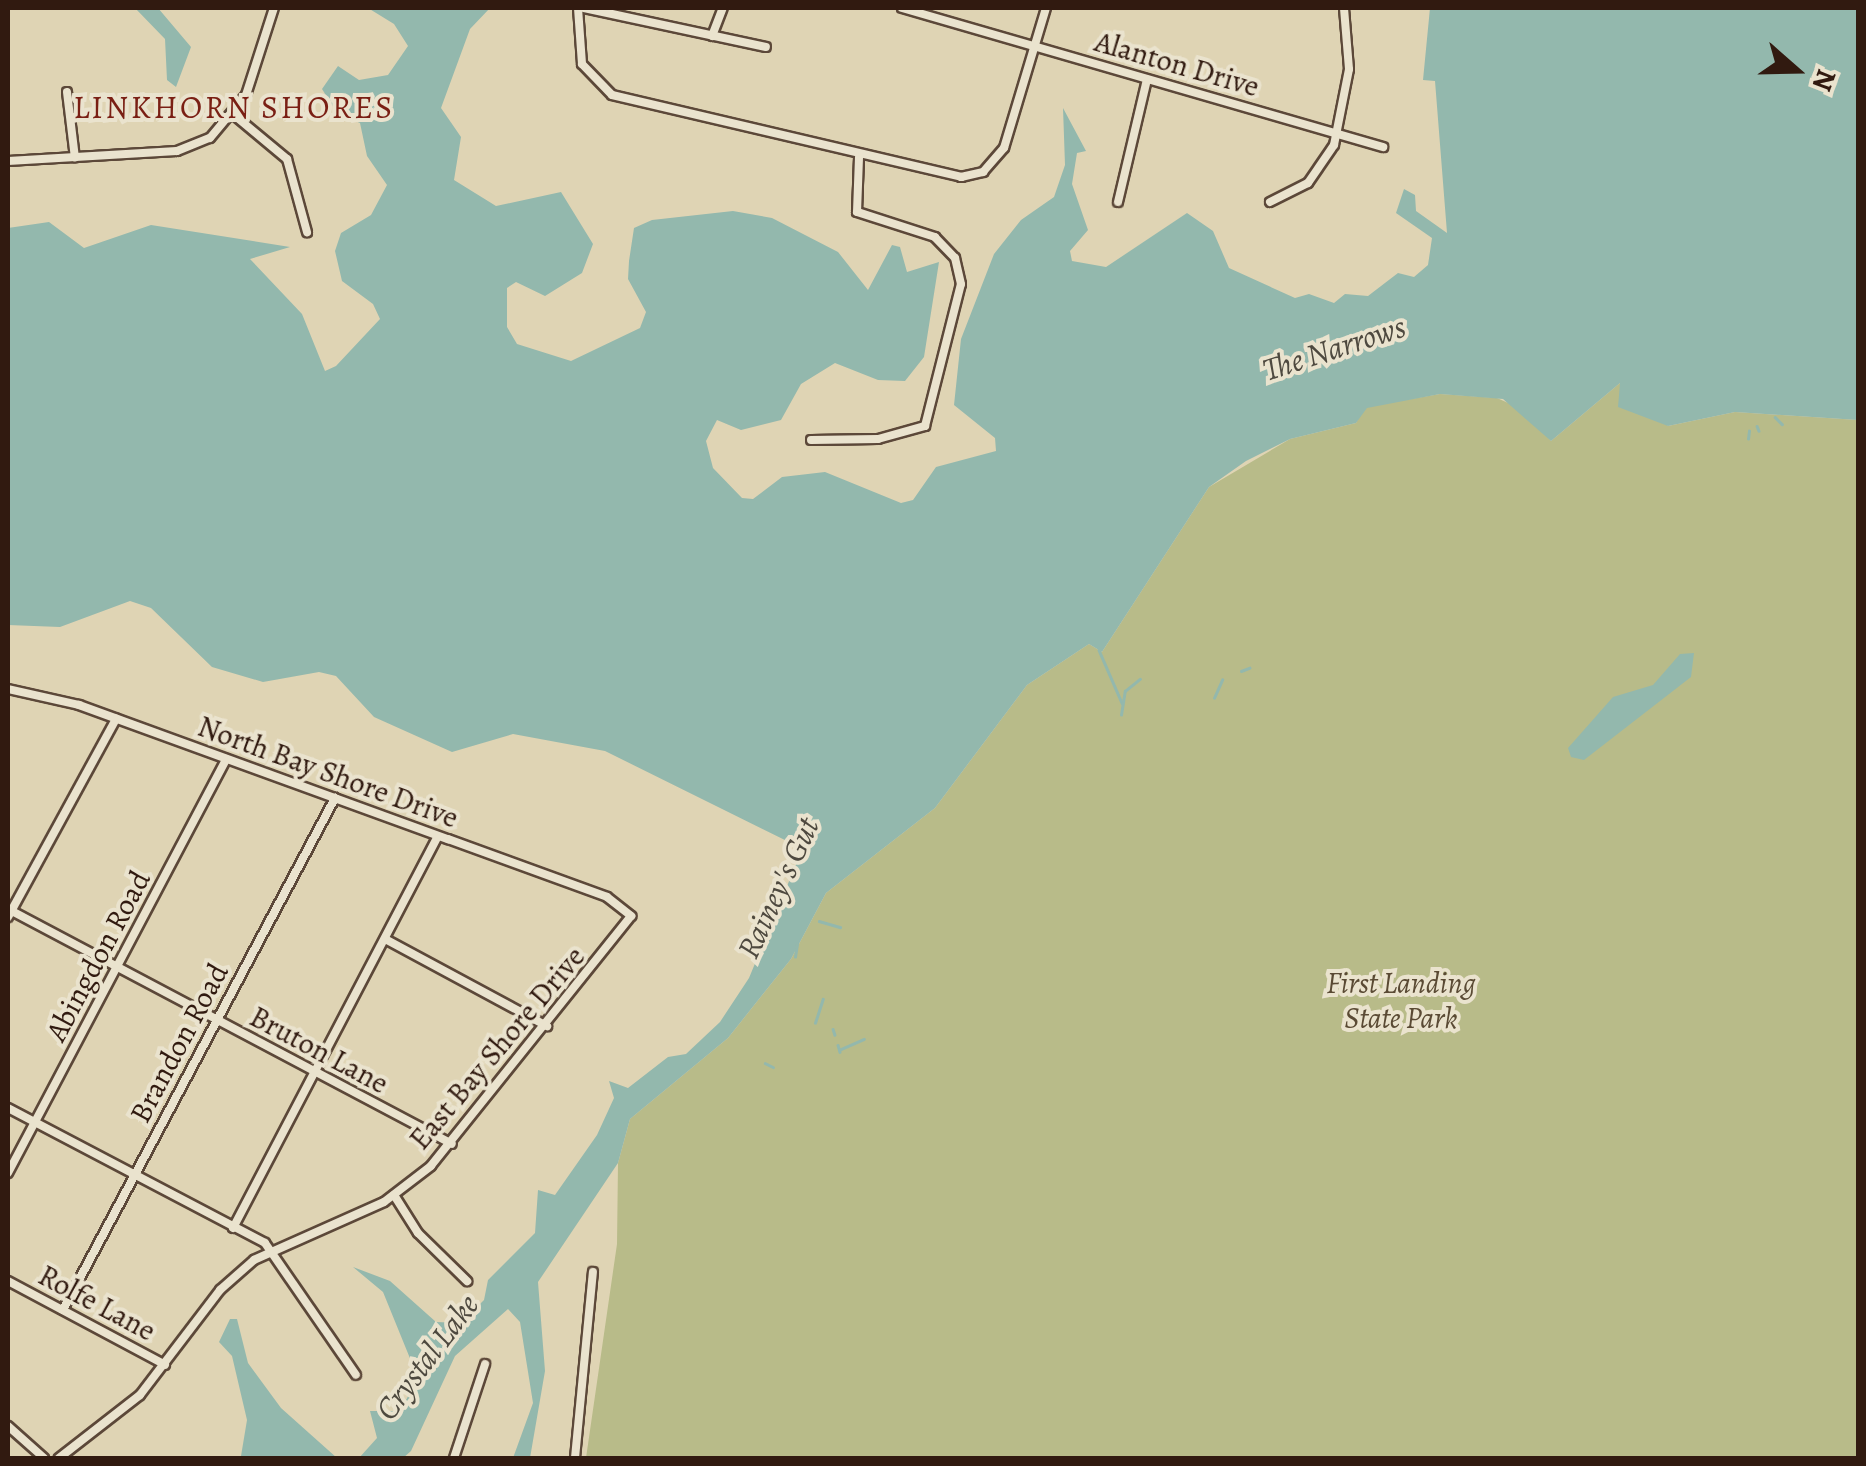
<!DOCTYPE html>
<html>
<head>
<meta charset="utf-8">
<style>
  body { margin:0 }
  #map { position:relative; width:1866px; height:1466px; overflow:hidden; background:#dfd4b4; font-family:Alegreya,serif }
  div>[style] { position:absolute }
  .green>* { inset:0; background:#b8bb89 }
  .water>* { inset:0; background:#93b8ad }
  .stream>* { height:2.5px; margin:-1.25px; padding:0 1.25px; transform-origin:1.25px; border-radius:1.25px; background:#93b8ad }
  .roads { filter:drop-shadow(2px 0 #5c4839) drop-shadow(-2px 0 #5c4839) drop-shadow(0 2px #5c4839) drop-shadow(0 -2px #5c4839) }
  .minor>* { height:8px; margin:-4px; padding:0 4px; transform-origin:4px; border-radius:4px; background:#eae3ce }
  span { translate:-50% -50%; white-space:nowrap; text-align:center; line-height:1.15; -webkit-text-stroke:8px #eae3ce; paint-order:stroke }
  .street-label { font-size:30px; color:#311a10 }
  .park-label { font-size:30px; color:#5a4a34; font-style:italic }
  .neighbourhood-label { font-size:32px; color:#7a1f14; letter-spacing:2.5px }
  .water-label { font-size:32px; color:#4e493f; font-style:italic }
  .frame { position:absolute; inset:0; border:10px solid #311a10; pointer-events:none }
  .north { position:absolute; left:1746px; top:20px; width:100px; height:100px; -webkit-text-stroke:8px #eae3ce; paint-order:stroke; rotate:110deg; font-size:28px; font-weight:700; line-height:40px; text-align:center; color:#311a10 }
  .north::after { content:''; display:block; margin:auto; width:35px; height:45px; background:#311a10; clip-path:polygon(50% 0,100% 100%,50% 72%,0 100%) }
</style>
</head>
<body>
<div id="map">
  <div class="green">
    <i style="clip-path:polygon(1620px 383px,1668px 426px,1735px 412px,1858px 420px,1858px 1458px,586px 1458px,617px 1244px,618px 1163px,630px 1119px,728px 1038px,791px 959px,826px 893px,935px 808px,1027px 685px,1089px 644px,1102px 652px,1209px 487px,1290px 439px,1356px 423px,1364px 407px,1440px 394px,1497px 398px,1526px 411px,1551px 441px)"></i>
  </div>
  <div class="water">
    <i style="clip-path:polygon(135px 8px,158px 8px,191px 47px,176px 87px,167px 80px,165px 39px)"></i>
    <i style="clip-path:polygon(368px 8px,490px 8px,470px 29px,441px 108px,461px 137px,454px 180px,496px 206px,561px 192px,593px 244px,582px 273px,545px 296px,516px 282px,507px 288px,507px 327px,517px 344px,571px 361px,640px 328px,646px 312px,628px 279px,629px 261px,634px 228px,652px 220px,733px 211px,772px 218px,838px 252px,868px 290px,892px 245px,900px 247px,907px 272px,939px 262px,924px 357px,905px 381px,878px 380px,835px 363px,801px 384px,781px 420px,741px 430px,717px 420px,706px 441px,713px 468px,742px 498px,753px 499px,782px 477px,825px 472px,901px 503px,913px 500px,936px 467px,996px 451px,995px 438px,954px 405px,961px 339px,994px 254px,1021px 220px,1054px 197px,1065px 165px,1063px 108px,1086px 151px,1077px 153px,1072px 184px,1088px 230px,1070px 251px,1072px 261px,1106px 267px,1187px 213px,1213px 231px,1229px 268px,1295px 298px,1309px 294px,1334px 303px,1345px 294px,1368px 296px,1398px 273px,1414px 277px,1428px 265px,1432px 238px,1396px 213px,1404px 189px,1415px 195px,1416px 211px,1447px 233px,1435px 81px,1423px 80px,1430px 8px,1858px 8px,1858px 420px,1735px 412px,1668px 426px,1618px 407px,1620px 383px,1551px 441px,1503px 399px,1440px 394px,1367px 408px,1356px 423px,1290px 439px,1246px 461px,1209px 487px,1102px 652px,1089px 644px,1027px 685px,935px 808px,826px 893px,791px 959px,728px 1038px,630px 1119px,618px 1163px,538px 1282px,545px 1371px,530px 1458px,513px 1458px,533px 1403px,520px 1322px,508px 1309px,455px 1356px,411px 1451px,403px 1458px,359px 1458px,377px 1438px,370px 1411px,400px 1411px,418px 1378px,383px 1292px,353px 1267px,390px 1281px,436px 1322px,461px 1323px,484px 1300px,488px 1280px,535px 1233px,538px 1190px,555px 1195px,597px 1135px,614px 1098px,609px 1081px,628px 1088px,668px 1057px,686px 1054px,720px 1022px,749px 978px,797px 862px,795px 845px,605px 751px,513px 734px,452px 752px,374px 717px,336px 676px,319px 672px,263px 682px,212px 667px,151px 608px,130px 601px,60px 627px,8px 625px,8px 228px,49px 222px,84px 248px,151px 225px,290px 247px,250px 259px,302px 314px,325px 371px,336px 366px,380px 319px,373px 304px,342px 281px,335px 251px,341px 233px,371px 215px,387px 185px,367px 156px,360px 123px,337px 113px,322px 89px,338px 66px,359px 80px,388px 75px,408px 46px,394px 24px)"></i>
    <i style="clip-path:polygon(1694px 653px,1691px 677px,1584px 760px,1571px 757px,1568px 748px,1613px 697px,1653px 685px,1680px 654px)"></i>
    <i style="clip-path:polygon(230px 1319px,237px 1319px,248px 1363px,281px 1408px,337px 1458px,241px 1456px,247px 1420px,232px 1356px,219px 1342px)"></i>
  </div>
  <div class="stream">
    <i style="left:1775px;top:417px;width:10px;rotate:45deg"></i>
    <i style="left:1757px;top:426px;width:5px;rotate:68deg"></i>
    <i style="left:1748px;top:439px;width:8px;rotate:-83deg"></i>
    <i style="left:1099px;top:650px;width:58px;rotate:66.5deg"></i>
    <i style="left:1241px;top:671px;width:9px;rotate:-21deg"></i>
    <i style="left:1214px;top:698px;width:20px;rotate:-66deg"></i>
    <i style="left:1121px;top:715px;width:24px;rotate:-81deg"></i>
    <i style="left:1125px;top:691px;width:19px;rotate:-39deg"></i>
    <i style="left:819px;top:921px;width:22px;rotate:16deg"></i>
    <i style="left:795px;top:957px;width:13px;rotate:-81deg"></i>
    <i style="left:815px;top:1023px;width:25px;rotate:-72deg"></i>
    <i style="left:833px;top:1029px;width:6px;rotate:72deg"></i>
    <i style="left:838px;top:1045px;width:7px;rotate:74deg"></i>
    <i style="left:839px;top:1050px;width:27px;rotate:-24deg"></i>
    <i style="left:765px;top:1063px;width:9px;rotate:27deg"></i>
  </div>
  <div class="roads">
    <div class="minor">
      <i style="left:578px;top:8px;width:56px;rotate:85.9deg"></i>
      <i style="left:582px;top:64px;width:43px;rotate:45.9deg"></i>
      <i style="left:612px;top:95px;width:359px;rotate:13.2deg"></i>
      <i style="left:961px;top:177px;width:23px;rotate:-13deg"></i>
      <i style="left:983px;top:172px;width:32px;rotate:-49deg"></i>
      <i style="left:1004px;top:148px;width:146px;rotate:-73.3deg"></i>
      <i style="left:584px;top:8px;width:186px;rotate:12.1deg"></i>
      <i style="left:902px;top:8px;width:501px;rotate:16.12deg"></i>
      <i style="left:712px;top:36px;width:30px;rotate:-69deg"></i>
      <i style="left:67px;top:92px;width:66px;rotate:83.1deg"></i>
      <i style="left:234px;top:115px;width:69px;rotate:39.7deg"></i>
      <i style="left:287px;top:159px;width:76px;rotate:74.7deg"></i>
      <i style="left:8px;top:161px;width:169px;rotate:-3.4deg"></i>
      <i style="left:177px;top:151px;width:35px;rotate:-22deg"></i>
      <i style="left:210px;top:138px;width:56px;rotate:-50.1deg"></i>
      <i style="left:246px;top:95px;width:91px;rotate:-72.2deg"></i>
      <i style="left:1118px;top:202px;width:126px;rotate:-76.7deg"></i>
      <i style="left:1270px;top:202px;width:42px;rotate:-26.6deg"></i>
      <i style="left:1308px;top:183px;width:46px;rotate:-55.6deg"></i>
      <i style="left:1334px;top:145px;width:77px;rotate:-78.8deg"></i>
      <i style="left:1349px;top:69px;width:61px;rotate:-94.7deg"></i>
      <i style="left:811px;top:440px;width:67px;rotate:-0.9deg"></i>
      <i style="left:878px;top:439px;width:49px;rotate:-15.5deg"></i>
      <i style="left:925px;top:426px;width:146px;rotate:-75.8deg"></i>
      <i style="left:961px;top:284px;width:27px;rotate:-103deg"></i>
      <i style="left:955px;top:258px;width:29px;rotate:-134deg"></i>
      <i style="left:935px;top:237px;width:82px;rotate:-162.2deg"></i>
      <i style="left:857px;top:212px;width:55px;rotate:-87.9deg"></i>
      <i style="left:8px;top:689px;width:73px;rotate:12.7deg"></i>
      <i style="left:79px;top:705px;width:393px;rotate:20deg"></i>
      <i style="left:448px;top:839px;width:169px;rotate:20deg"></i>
      <i style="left:607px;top:897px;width:31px;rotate:38deg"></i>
      <i style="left:631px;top:916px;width:320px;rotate:128.7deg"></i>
      <i style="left:431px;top:1166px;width:59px;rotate:142.5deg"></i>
      <i style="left:384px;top:1202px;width:142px;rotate:156deg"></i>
      <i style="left:254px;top:1260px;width:45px;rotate:138.6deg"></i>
      <i style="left:220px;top:1290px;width:132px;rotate:127.3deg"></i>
      <i style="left:140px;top:1395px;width:103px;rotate:142.1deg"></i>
      <i style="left:8px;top:909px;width:502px;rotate:27.89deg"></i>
      <i style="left:8px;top:917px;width:226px;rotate:-61.4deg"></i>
      <i style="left:387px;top:940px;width:182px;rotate:28.3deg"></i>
      <i style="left:8px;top:1108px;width:290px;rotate:27.7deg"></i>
      <i style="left:265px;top:1243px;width:160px;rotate:55.4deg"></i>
      <i style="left:8px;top:1173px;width:468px;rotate:-62.2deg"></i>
      <i style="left:394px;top:1195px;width:45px;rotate:57.7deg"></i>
      <i style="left:418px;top:1233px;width:69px;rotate:44.4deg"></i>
      <i style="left:233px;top:1228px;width:440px;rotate:-62.4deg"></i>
      <i style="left:8px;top:1281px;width:178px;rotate:28.1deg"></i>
      <i style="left:63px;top:1310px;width:580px;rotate:-62.02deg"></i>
      <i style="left:8px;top:1426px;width:48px;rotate:41.6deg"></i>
      <i style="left:454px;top:1458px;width:99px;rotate:-71.7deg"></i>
      <i style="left:575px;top:1458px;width:187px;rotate:-84.5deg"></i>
    </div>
  </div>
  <div class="street-label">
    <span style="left:1177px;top:64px;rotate:16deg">Alanton Drive</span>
    <span style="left:328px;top:772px;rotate:20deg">North Bay Shore Drive</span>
    <span style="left:98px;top:956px;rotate:-62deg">Abingdon Road</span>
    <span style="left:179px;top:1043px;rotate:-62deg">Brandon Road</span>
    <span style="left:497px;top:1048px;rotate:-50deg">East Bay Shore Drive</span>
    <span style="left:319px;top:1050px;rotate:28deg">Bruton Lane</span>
    <span style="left:97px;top:1303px;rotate:28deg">Rolfe Lane</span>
  </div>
  <div class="park-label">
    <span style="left:1401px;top:1000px">First Landing<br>State Park</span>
  </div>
  <div class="neighbourhood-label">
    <span style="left:234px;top:107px">LINKHORN SHORES</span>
  </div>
  <div class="water-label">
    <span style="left:1334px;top:348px;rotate:-18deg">The Narrows</span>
    <span style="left:778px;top:888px;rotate:-65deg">Rainey's Gut</span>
    <span style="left:427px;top:1357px;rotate:-53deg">Crystal Lake</span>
  </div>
  <div class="frame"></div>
  <div class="north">N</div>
</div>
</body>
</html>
